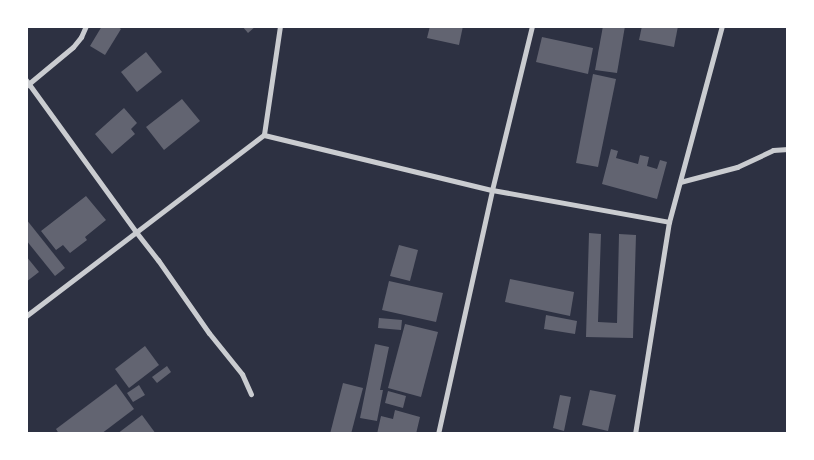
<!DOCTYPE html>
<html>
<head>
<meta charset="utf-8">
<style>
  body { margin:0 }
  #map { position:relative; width:814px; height:460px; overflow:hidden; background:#2d3142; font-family:"DejaVu Sans",sans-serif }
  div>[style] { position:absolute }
  .building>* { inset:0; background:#626471 }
  .minor>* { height:5px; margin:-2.5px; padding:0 2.5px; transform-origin:2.5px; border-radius:2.5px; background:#caccd0 }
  span { translate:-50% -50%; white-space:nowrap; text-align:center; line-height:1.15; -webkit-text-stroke:5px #fff; paint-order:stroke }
  .frame { position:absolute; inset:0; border:28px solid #fff; pointer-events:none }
</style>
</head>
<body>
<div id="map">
  <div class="building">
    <i style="clip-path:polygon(102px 26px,117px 26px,121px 29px,105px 55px,90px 46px)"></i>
    <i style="clip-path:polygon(242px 26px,256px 26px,248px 33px)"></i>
    <i style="clip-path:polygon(430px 26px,463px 26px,459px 45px,427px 38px)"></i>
    <i style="clip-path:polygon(603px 26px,625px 26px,617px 73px,595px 70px)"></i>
    <i style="clip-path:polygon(642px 26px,678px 26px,674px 47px,639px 40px)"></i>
    <i style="clip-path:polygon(542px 37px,593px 48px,588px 74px,536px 62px)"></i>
    <i style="clip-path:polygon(146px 52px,162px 72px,137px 92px,121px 72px)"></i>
    <i style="clip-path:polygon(593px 74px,616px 79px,598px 167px,576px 163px)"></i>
    <i style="clip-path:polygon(182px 99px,200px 121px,164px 150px,146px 127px)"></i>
    <i style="clip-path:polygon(124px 108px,137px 123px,131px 129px,135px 134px,112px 154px,95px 134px)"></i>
    <i style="clip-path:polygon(611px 149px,618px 151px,616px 158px,638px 164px,640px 155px,649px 157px,647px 166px,657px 169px,660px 160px,667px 162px,657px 199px,602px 184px)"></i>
    <i style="clip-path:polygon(86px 196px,106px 220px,85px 237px,87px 240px,70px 253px,63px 245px,56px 250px,41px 231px)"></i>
    <i style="clip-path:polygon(26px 219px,65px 268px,55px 276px,26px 240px)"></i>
    <i style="clip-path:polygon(589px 233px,601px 234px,598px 322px,617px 323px,619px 234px,636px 235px,633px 338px,586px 337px)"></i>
    <i style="clip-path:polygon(399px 245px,418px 250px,410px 281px,390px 276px)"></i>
    <i style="clip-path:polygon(26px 256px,39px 272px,26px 282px)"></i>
    <i style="clip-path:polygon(510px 279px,574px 292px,570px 316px,505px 302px)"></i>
    <i style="clip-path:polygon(389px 281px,443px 293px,436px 322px,382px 310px)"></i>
    <i style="clip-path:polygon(546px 315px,577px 321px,575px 334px,544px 329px)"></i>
    <i style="clip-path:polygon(379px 318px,402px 320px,401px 330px,378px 328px)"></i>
    <i style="clip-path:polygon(405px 324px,438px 332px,421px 397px,388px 388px)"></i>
    <i style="clip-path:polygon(375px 344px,389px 347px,380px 390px,383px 390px,377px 421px,360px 418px)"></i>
    <i style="clip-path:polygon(145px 346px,159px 365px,129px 388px,115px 369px)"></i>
    <i style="clip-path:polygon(167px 366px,171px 372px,157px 383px,152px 377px)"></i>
    <i style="clip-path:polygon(343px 383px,363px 388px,351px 434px,330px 434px)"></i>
    <i style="clip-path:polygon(116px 384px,134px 409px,101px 434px,59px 434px,56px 429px)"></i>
    <i style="clip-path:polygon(139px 385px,145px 395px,133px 402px,127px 393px)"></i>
    <i style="clip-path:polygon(590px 390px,616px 395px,608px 431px,582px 425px)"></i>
    <i style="clip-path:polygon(388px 391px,406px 396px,403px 408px,385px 403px)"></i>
    <i style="clip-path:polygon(560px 395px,571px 397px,564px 431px,553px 428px)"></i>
    <i style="clip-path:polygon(395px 410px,420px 417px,416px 434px,377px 434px,381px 416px,393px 419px)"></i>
    <i style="clip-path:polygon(142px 415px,156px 434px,117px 434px)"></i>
  </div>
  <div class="minor">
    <i style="left:280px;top:26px;width:110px;rotate:98.4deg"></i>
    <i style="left:264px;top:135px;width:235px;rotate:13.6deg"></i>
    <i style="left:492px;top:190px;width:169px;rotate:-76.3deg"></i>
    <i style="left:26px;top:80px;width:188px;rotate:54.1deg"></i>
    <i style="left:136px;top:232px;width:36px;rotate:52deg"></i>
    <i style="left:158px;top:260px;width:89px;rotate:55.1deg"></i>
    <i style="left:209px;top:333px;width:53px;rotate:51.2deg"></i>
    <i style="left:242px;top:374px;width:22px;rotate:66deg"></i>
    <i style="left:26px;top:86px;width:61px;rotate:-39.7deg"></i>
    <i style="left:73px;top:47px;width:13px;rotate:-51deg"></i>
    <i style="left:81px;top:37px;width:12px;rotate:-66deg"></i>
    <i style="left:680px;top:182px;width:59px;rotate:-14.7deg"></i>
    <i style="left:737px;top:167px;width:40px;rotate:-25deg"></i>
    <i style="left:773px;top:150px;width:15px;rotate:-4deg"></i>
    <i style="left:26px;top:316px;width:299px;rotate:-37.3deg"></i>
    <i style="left:438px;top:434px;width:250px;rotate:-77.5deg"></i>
    <i style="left:492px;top:190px;width:180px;rotate:10.2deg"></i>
    <i style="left:635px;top:434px;width:215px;rotate:-80.9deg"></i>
    <i style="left:669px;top:222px;width:203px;rotate:-74.9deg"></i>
  </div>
  <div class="frame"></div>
</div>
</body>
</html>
